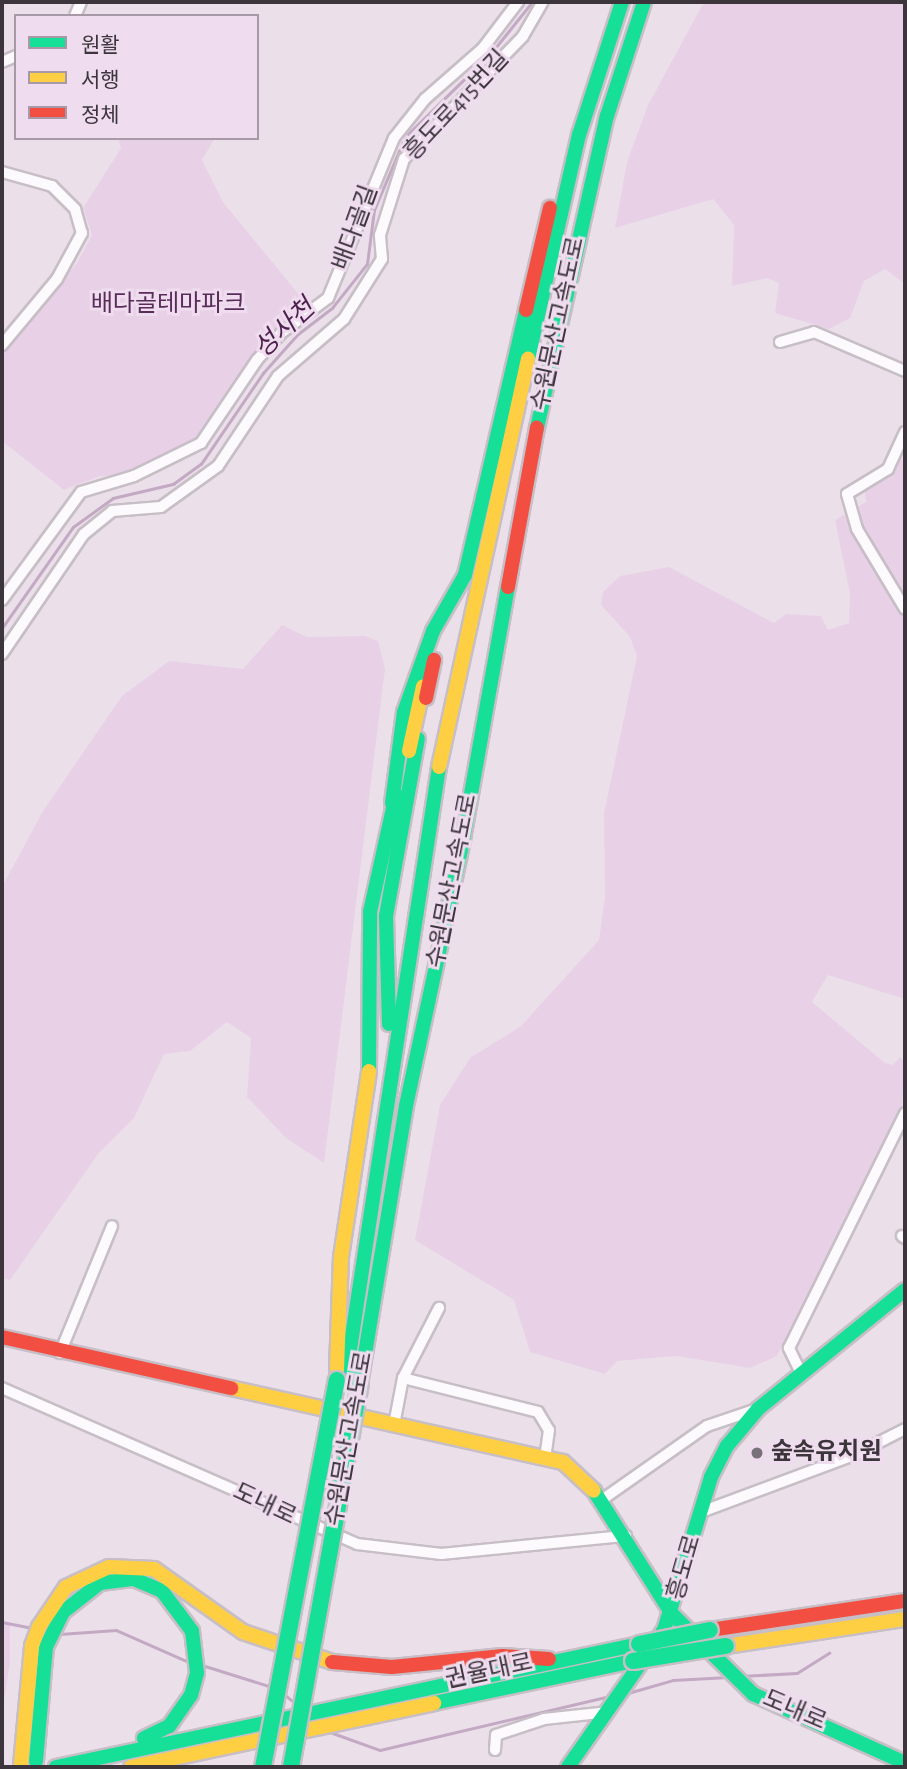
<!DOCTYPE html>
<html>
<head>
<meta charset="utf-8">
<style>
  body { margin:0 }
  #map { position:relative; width:907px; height:1769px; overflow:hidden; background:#ebe0ea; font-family:"Alegreya Sans","Noto Sans KR",sans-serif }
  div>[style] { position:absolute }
  .green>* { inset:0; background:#e8d1e7 }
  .stream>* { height:2.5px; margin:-1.25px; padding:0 1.25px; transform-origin:1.25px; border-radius:1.25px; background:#c3a9c3 }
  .roads { filter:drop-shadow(2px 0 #c7bec6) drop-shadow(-2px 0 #c7bec6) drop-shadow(0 2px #c7bec6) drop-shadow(0 -2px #c7bec6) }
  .street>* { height:10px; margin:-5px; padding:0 5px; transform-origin:5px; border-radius:5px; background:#fcfafc }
  .fast>* { height:14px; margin:-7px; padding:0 7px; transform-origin:7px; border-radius:7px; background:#16e098 }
  .slow>* { height:14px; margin:-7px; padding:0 7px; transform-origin:7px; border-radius:7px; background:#ffcf43 }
  .jam>* { height:14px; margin:-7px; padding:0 7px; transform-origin:7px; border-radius:7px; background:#f24e42 }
  .bridges { filter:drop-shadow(2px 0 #c7bec6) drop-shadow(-2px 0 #c7bec6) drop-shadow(0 2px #c7bec6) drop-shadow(0 -2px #c7bec6) }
  .fast-bridge>* { height:16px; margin:-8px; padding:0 8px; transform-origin:8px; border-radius:8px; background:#16e098 }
  .dots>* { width:19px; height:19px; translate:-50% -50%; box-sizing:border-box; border:4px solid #efdcee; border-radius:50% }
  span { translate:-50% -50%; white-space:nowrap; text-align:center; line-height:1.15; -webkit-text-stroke:6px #efdcee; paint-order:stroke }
  .street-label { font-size:24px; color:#3c353c }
  .park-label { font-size:24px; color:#592d59 }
  .poi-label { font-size:24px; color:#3c353c; font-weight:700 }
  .left { translate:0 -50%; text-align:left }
  .water-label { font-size:26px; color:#4c214c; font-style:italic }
  .frame { position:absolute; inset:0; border:4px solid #3c353c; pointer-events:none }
  .legend { position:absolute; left:14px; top:14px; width:245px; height:126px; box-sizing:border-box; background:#efdcee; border:2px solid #a799a7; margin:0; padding:9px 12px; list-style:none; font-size:21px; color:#3c353c }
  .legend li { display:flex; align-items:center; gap:14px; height:35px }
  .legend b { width:35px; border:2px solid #a799a7 }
</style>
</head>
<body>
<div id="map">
  <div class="green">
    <i style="clip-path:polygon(704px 2px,905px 2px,905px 284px,885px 269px,864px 281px,850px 318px,829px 329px,775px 313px,779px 283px,767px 278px,732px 286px,734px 225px,713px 199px,615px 228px,627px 162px,648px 105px)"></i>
    <i style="clip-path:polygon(118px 138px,215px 138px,202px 160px,223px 202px,305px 302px,275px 328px,197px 439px,134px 476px,100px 476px,64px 490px,2px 441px,2px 355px,77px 263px,92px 235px,83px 208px,121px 148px)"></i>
    <i style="clip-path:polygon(895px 458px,905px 460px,905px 999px,828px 975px,812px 1002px,885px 1063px,893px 1065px,900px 1057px,905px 1062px,902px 1108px,777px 1356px,750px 1368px,676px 1356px,617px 1361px,605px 1374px,530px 1352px,514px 1300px,415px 1240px,440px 1105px,470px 1058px,521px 1026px,599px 940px,605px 896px,604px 813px,637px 656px,630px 637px,601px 605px,603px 592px,620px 576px,669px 567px,774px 623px,786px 614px,821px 616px,828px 630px,849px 623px,850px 594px,835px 520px,866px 502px,864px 484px,877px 479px,881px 464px)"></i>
    <i style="clip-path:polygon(282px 625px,307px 637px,365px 636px,378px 641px,385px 669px,324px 1163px,286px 1138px,247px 1097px,251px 1038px,227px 1022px,190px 1051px,164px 1054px,134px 1118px,98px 1154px,10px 1280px,2px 1278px,2px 887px,43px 811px,122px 696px,169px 661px,243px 669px)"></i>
    <i style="clip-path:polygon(2px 1624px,10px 1624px,10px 1663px,2px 1713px)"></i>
  </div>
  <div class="stream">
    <i style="left:2px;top:628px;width:123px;rotate:-54.9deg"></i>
    <i style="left:73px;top:527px;width:49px;rotate:-35.9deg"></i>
    <i style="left:113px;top:498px;width:62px;rotate:-13.1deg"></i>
    <i style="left:173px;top:484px;width:34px;rotate:-36deg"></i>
    <i style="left:201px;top:464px;width:110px;rotate:-55.7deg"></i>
    <i style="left:263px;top:373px;width:52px;rotate:-48.1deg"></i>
    <i style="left:298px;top:334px;width:43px;rotate:-37.4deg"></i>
    <i style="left:332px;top:308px;width:56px;rotate:-51.5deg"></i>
    <i style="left:367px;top:264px;width:54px;rotate:-82.6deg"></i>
    <i style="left:374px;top:210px;width:79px;rotate:-67deg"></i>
    <i style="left:405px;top:137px;width:122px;rotate:-44.3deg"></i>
    <i style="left:492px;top:52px;width:64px;rotate:-51.3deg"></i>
    <i style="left:2px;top:1622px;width:32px;rotate:11deg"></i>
    <i style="left:60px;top:1634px;width:56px;rotate:-4.1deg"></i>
    <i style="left:116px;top:1630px;width:80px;rotate:23.7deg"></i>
    <i style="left:202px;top:1665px;width:73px;rotate:17.4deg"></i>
    <i style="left:741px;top:1676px;width:56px;rotate:-3.1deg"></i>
    <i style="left:797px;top:1673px;width:38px;rotate:-32deg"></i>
    <i style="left:628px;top:1693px;width:47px;rotate:-16.1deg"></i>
    <i style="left:673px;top:1680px;width:55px;rotate:-3.1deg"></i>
    <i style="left:284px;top:1694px;width:14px;rotate:39deg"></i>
    <i style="left:330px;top:1732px;width:53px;rotate:19.8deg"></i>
    <i style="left:380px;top:1750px;width:237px;rotate:-13.2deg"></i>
  </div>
  <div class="roads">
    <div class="street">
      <i style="left:75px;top:16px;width:15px;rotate:-67deg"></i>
      <i style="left:2px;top:62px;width:15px;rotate:-23deg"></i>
      <i style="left:2px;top:172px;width:52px;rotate:15.6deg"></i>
      <i style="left:52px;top:186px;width:33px;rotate:45deg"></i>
      <i style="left:75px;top:209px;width:25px;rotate:74deg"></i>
      <i style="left:82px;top:233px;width:52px;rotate:118.5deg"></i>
      <i style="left:57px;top:279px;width:86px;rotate:129.8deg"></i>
      <i style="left:780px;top:342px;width:35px;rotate:-16deg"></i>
      <i style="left:814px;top:332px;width:99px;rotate:23.2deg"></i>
      <i style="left:905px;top:432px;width:41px;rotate:114.7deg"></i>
      <i style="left:888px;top:469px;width:48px;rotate:148.6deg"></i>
      <i style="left:847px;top:494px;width:36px;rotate:74deg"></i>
      <i style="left:857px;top:529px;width:93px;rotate:59deg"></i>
      <i style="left:2px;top:600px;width:134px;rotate:-53.8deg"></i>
      <i style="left:81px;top:492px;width:55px;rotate:-16.8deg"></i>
      <i style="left:134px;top:476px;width:75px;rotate:-26.2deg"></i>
      <i style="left:201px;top:443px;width:100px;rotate:-56deg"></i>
      <i style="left:257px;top:360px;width:36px;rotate:-48deg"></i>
      <i style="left:281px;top:333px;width:59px;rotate:-36.7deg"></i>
      <i style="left:328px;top:298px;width:173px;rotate:-67.6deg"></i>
      <i style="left:394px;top:138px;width:50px;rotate:-51.5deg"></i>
      <i style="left:425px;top:99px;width:77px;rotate:-41.3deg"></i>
      <i style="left:483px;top:48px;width:58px;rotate:-52.7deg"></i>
      <i style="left:2px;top:654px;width:145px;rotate:-55.7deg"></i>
      <i style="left:84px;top:534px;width:36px;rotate:-39deg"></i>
      <i style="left:112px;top:511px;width:49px;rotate:-4.7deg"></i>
      <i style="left:161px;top:507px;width:70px;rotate:-35.7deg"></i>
      <i style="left:218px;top:466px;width:108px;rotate:-56.3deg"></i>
      <i style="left:278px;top:376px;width:87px;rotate:-40.8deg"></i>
      <i style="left:344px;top:319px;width:71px;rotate:-57.7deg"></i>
      <i style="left:382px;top:259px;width:24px;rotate:-95deg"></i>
      <i style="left:380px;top:235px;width:80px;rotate:-72.5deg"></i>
      <i style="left:404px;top:159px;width:171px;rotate:-45.9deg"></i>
      <i style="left:523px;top:36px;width:39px;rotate:-60deg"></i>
      <i style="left:902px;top:1236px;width:4px;rotate:34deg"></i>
      <i style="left:60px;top:1353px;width:137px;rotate:-67.7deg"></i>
      <i style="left:801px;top:1373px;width:28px;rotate:-116deg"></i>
      <i style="left:789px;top:1348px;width:262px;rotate:-63.7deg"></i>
      <i style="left:403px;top:1378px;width:139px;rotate:14.1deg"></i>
      <i style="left:538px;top:1412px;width:21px;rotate:59deg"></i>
      <i style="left:549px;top:1430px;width:27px;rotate:98deg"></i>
      <i style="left:2px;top:1388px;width:388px;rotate:23.7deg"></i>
      <i style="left:357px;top:1544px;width:85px;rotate:6.8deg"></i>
      <i style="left:441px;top:1554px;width:186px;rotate:-5.6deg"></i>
      <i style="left:394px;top:1425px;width:48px;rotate:-79.2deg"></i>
      <i style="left:403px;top:1378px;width:79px;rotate:-62.8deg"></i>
      <i style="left:603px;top:1499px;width:127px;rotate:-35.1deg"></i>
      <i style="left:707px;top:1426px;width:53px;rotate:-18.8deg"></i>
      <i style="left:701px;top:1512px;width:163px;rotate:-20.4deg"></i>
      <i style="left:854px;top:1455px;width:57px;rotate:-27deg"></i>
      <i style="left:495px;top:1750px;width:15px;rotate:-86deg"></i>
      <i style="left:496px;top:1735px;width:51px;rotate:-18.4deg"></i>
      <i style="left:544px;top:1719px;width:65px;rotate:-6.1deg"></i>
    </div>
    <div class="fast">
      <i style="left:528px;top:359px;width:230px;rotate:-77.2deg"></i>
      <i style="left:579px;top:135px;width:140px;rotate:-72.1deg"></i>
      <i style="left:537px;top:428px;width:320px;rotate:-77.4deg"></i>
      <i style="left:607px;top:116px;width:120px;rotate:-72deg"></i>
      <i style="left:392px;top:803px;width:92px;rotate:-82.5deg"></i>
      <i style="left:404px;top:712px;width:86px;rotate:-70.3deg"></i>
      <i style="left:433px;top:631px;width:64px;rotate:-60.3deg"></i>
      <i style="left:465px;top:575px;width:272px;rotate:-77deg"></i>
      <i style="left:389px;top:1024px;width:108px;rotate:-91.6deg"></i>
      <i style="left:386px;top:916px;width:180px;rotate:-79.8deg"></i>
      <i style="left:369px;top:1071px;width:159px;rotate:-89.6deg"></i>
      <i style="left:370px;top:912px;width:120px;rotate:-77.5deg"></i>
      <i style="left:345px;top:1382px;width:622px;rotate:-81.31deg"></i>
      <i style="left:360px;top:1384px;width:282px;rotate:-80.6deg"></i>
      <i style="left:406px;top:1106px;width:273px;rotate:-77.9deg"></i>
      <i style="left:463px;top:839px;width:256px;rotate:-79.9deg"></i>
      <i style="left:594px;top:1491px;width:146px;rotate:57.6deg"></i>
      <i style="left:672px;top:1614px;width:114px;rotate:44.6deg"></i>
      <i style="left:753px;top:1694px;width:167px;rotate:24.4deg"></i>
      <i style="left:434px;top:1703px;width:203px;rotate:-11.9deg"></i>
      <i style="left:36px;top:1761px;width:114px;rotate:-85deg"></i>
      <i style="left:46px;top:1647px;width:39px;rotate:-64deg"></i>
      <i style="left:63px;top:1612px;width:47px;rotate:-38.1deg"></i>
      <i style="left:100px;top:1583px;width:34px;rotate:-7deg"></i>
      <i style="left:134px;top:1579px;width:30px;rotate:23deg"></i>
      <i style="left:162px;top:1591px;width:50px;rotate:53.1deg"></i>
      <i style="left:192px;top:1631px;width:42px;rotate:83.2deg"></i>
      <i style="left:197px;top:1673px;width:23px;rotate:105deg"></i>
      <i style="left:191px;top:1695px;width:38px;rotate:125deg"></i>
      <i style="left:169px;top:1726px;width:28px;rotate:154deg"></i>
      <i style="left:56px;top:1767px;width:596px;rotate:-11.91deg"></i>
      <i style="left:568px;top:1767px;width:167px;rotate:-55deg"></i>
      <i style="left:664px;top:1630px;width:160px;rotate:-72.9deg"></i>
      <i style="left:711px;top:1477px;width:35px;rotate:-63deg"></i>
      <i style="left:727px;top:1446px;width:48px;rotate:-50deg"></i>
      <i style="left:758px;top:1409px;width:189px;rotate:-39deg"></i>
    </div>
    <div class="slow">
      <i style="left:409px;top:751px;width:66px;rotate:-77.8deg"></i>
      <i style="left:439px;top:767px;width:418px;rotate:-77.7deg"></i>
      <i style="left:337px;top:1370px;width:113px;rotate:-88deg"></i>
      <i style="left:341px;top:1257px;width:188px;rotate:-81.4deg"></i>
      <i style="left:231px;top:1388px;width:340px;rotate:12.6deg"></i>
      <i style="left:563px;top:1462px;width:42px;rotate:43.1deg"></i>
      <i style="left:726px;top:1646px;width:181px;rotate:-8.6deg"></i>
      <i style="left:21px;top:1765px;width:120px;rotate:-84.7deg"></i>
      <i style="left:32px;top:1646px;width:20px;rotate:-70deg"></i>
      <i style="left:39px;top:1627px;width:48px;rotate:-56deg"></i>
      <i style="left:66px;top:1587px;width:47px;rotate:-24.9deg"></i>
      <i style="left:109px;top:1567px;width:45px;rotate:2.5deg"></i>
      <i style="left:154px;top:1569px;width:109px;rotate:35.3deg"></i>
      <i style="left:243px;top:1632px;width:94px;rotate:18.6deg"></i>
      <i style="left:131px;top:1767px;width:310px;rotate:-11.9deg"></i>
    </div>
    <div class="jam">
      <i style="left:526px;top:310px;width:105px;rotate:-76.8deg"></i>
      <i style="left:508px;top:587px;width:162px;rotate:-79.7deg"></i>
      <i style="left:426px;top:698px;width:39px;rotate:-78deg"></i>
      <i style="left:2px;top:1337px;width:235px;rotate:12.6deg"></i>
      <i style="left:710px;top:1630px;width:197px;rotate:-8.5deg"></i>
      <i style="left:332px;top:1662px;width:60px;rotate:4.8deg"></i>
      <i style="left:392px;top:1667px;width:111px;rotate:-5.7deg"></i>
      <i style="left:502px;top:1656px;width:47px;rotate:3.7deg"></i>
    </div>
  </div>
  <div class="bridges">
    <div class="fast-bridge">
      <i style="left:639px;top:1644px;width:72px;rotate:-11.2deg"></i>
      <i style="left:633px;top:1661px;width:94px;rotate:-9.2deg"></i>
      <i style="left:263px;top:1767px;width:394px;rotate:-79.2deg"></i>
      <i style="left:291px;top:1767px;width:389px;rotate:-79.8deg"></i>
    </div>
  </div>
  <div class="dots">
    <i style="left:757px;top:1453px;background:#797179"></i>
  </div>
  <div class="street-label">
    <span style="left:457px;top:106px;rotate:-47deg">흥도로415번길</span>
    <span style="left:356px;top:228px;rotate:-70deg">배다골길</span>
    <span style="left:559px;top:324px;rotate:-78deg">수원문산고속도로</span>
    <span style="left:453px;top:881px;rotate:-79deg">수원문산고속도로</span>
    <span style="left:350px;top:1439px;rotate:-80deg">수원문산고속도로</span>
    <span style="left:264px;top:1505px;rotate:25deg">도내로</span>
    <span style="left:685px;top:1568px;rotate:-74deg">흥도로</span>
    <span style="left:489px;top:1672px;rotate:-12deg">권율대로</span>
    <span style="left:794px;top:1711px;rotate:23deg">도내로</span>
  </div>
  <div class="park-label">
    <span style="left:168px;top:305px">배다골테마파크</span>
  </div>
  <div class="poi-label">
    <span class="left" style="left:771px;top:1453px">숲속유치원</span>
  </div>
  <div class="water-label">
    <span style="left:285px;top:329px;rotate:-43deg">성사천</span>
  </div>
  <div class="frame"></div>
  <ul class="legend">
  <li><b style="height:9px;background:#16e098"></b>원활</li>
  <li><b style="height:9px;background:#ffcf43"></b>서행</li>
  <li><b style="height:9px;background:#f24e42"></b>정체</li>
  </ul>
</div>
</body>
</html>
